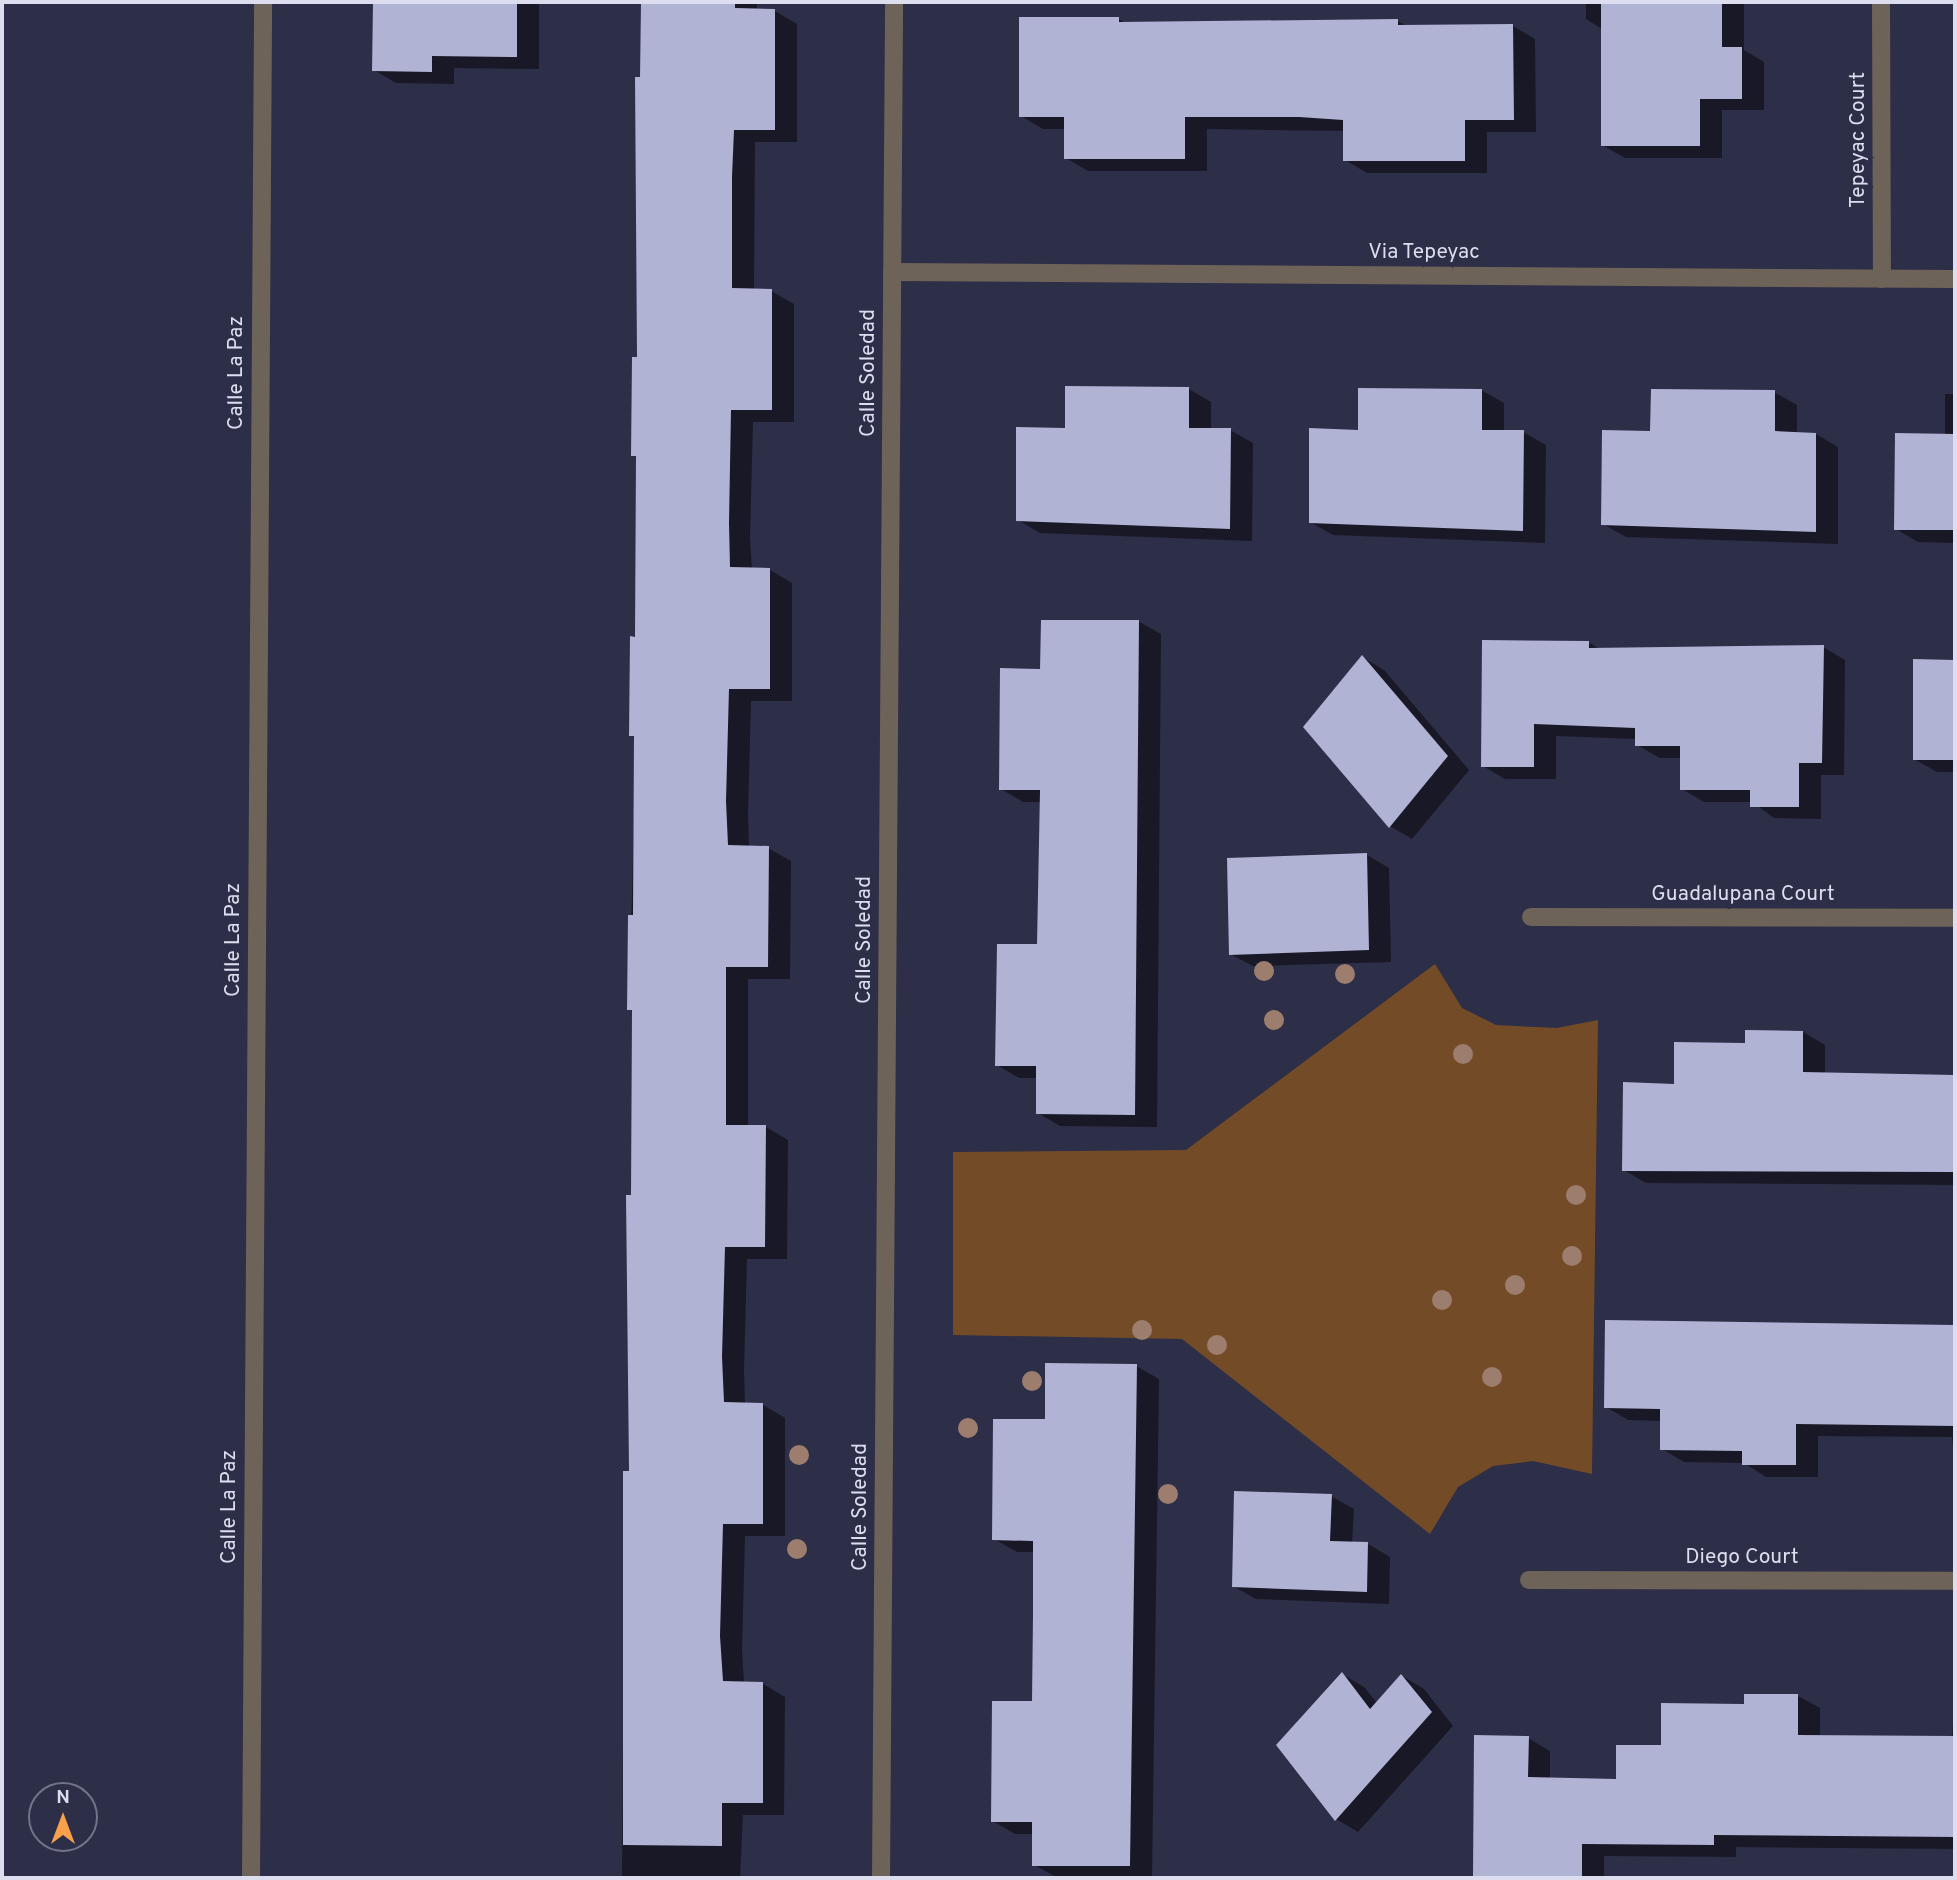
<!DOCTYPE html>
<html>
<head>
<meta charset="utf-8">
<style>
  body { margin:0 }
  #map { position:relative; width:1957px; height:1880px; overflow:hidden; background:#2d2e48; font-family:Overpass,sans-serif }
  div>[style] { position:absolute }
  .green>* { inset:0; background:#734c27 }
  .shadow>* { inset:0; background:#0007 }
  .building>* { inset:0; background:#b0b3d3 }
  .street>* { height:18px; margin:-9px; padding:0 9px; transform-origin:9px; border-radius:9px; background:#6e6359 }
  .trees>* { width:20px; height:20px; margin:-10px; border-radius:50%; background:#9d7e6e }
  span { translate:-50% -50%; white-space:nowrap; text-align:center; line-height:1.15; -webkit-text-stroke:7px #2d2e48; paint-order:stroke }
  .street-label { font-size:21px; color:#dcdeef }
  .frame { position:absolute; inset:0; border:4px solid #dcdeef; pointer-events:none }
  .north { position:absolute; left:28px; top:1782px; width:70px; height:70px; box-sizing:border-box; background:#2d2e48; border:2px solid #73748b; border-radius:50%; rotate:0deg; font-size:19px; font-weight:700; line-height:28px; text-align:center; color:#dcdeef }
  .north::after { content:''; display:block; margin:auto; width:24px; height:32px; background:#f8a14a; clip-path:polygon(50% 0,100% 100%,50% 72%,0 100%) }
</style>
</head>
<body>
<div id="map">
  <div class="green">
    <i style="clip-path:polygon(1435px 964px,1462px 1008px,1496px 1025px,1557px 1028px,1598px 1020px,1592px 1474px,1533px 1461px,1493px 1466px,1458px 1487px,1430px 1534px,1182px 1339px,953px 1335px,953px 1152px,1186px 1150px)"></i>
  </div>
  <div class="shadow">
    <i style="clip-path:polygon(374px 2px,539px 2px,539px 69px,454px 68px,454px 84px,396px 83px,374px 70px)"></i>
    <i style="clip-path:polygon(642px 2px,757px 2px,757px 10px,775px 11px,797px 24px,797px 142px,755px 142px,754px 290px,771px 291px,794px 304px,794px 422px,753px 422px,750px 537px,752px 569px,770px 570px,792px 583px,792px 701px,751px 701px,748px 814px,749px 848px,768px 848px,791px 861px,790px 979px,748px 979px,748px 1127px,766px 1127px,788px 1140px,787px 1259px,747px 1259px,744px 1371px,745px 1404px,763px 1405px,785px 1418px,785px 1536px,745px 1536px,742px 1650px,744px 1683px,763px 1684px,785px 1697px,784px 1815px,743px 1815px,740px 1878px,622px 1878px,625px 1473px,631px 1473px,634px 1012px,629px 1009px,636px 738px,631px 735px,637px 638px,638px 458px,633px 455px,639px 359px)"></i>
    <i style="clip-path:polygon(1586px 2px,1744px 2px,1744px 50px,1764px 62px,1764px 110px,1722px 110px,1722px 158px,1625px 158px,1602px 145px,1602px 29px,1586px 19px)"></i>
    <i style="clip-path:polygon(1119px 19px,1127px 24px,1398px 21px,1408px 27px,1513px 26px,1535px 39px,1536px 132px,1487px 132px,1487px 173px,1367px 173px,1345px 160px,1345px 131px,1207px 129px,1207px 171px,1088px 171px,1066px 158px,1066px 129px,1043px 129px,1021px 116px)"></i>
    <i style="clip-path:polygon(1189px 389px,1211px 402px,1211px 430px,1230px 430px,1253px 443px,1252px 541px,1040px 533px,1018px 520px,1067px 430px)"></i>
    <i style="clip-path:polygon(1481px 390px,1504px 403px,1504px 432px,1523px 432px,1546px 445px,1545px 543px,1333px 535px,1310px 522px,1360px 431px)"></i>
    <i style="clip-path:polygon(1774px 392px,1797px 405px,1797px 434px,1816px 434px,1838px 447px,1838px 544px,1626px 537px,1603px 524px,1652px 433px)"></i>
    <i style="clip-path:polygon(1945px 394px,1955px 394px,1955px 543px,1918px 542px,1896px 529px,1945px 436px)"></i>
    <i style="clip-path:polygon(1138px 621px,1161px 634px,1157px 1127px,1060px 1126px,1038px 1113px,1038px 1078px,1019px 1078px,997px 1065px,1039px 946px,1042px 802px,1023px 802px,1001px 789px,1041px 670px)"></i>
    <i style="clip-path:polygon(1588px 642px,1601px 650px,1823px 647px,1845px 660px,1844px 775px,1821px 775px,1821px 819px,1774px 818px,1752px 802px,1704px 802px,1682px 789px,1682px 758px,1660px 758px,1637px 745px,1637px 739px,1556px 736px,1556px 779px,1505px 779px,1483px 766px)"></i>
    <i style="clip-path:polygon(1362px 657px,1384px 670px,1469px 770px,1412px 839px,1390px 826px)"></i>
    <i style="clip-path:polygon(1915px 661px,1955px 662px,1955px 772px,1937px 772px,1914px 759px)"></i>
    <i style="clip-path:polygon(1367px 855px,1389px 868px,1391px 962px,1253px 966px,1230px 954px)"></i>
    <i style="clip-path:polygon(1803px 1032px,1825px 1045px,1825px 1074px,1955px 1077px,1955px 1042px,1955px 1185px,1646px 1183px,1624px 1170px,1676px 1085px,1747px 1045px)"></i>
    <i style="clip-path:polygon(1607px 1322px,1955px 1326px,1955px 1467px,1952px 1437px,1818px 1436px,1818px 1477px,1766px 1477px,1744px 1463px,1684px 1462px,1662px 1449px,1662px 1421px,1628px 1420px,1606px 1407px)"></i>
    <i style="clip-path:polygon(1136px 1366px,1159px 1379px,1152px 1878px,1056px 1877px,1034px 1865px,1034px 1834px,1015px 1834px,993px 1821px,1034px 1702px,1035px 1552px,1017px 1552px,994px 1539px,1047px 1421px)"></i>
    <i style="clip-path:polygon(1331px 1496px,1354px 1509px,1352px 1543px,1368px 1544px,1390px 1557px,1389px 1604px,1256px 1599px,1233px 1586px)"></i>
    <i style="clip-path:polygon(1342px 1674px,1364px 1687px,1377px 1703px,1402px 1676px,1424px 1689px,1453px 1726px,1358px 1832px,1336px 1819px)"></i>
    <i style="clip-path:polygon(1798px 1696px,1820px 1708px,1820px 1737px,1952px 1738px,1955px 1696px,1955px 1849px,1736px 1847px,1736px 1857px,1604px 1856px,1604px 1878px,1475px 1876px,1528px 1738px,1550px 1751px,1550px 1779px,1618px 1781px,1663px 1746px,1745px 1706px)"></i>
  </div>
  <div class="building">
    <i style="clip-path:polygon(373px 2px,517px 2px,517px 57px,432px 56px,432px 72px,372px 71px)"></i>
    <i style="clip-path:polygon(641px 2px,735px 2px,735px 8px,775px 9px,775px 130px,734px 130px,732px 177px,732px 288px,772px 289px,772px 410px,731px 410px,729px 523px,730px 567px,770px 568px,770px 689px,729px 689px,726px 801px,728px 845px,769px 846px,768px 967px,726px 967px,726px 1125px,766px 1125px,765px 1247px,725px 1247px,722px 1357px,724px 1402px,763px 1403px,763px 1524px,723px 1524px,720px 1636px,723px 1681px,763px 1682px,763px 1803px,722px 1803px,722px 1846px,623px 1845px,623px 1471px,629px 1471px,626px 1195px,631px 1195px,632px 1010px,627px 1010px,628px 915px,633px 915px,634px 736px,629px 736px,630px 636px,635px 637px,636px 456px,631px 456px,632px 357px,637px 357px,635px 77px,640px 77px)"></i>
    <i style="clip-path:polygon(1601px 2px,1722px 2px,1722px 47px,1742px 47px,1742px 99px,1700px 99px,1700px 146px,1601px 146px)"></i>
    <i style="clip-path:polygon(1019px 17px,1119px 17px,1119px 22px,1398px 19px,1398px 25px,1513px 24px,1514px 120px,1465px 120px,1465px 161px,1343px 161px,1343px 120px,1299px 117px,1185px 117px,1185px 159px,1064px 159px,1064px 117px,1019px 117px)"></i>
    <i style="clip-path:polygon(1065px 386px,1189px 387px,1189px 428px,1231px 428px,1230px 529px,1016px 521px,1016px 427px,1065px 428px)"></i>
    <i style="clip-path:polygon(1358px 388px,1482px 389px,1482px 430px,1524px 430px,1523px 531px,1309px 523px,1309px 428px,1358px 430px)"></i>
    <i style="clip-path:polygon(1651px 389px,1775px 390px,1775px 431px,1816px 433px,1816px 532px,1601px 525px,1602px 430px,1650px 431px)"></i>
    <i style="clip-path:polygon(1895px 433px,1955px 434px,1955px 530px,1894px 530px)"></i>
    <i style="clip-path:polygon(1041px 620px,1139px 620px,1135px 1115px,1036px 1114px,1036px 1066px,995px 1066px,997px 944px,1037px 944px,1040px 790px,999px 790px,1000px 668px,1040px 669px)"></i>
    <i style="clip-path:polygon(1482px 640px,1589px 641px,1589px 648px,1824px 645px,1822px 763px,1799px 763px,1799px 807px,1750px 807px,1750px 790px,1680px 790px,1680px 746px,1635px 746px,1635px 728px,1534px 724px,1534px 767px,1481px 767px)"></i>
    <i style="clip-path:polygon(1362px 655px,1448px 756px,1389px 828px,1303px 727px)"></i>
    <i style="clip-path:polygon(1913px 659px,1955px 660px,1955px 760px,1913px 760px)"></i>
    <i style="clip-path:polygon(1367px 853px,1369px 950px,1229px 955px,1227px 858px)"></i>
    <i style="clip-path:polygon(1745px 1030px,1803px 1031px,1803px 1072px,1955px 1075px,1955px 1172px,1622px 1171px,1623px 1082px,1674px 1084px,1674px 1042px,1745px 1043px)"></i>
    <i style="clip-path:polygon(1605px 1320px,1955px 1325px,1955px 1426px,1796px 1424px,1796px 1465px,1742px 1465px,1742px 1451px,1660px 1450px,1660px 1409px,1604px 1408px)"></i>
    <i style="clip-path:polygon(1045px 1363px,1137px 1364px,1130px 1866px,1032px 1866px,1032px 1822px,991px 1822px,992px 1701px,1032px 1701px,1033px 1615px,1033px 1541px,992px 1540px,993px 1419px,1045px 1419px)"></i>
    <i style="clip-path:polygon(1234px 1491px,1332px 1494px,1330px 1541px,1368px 1542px,1367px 1592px,1232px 1587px)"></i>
    <i style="clip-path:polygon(1342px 1672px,1370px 1709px,1401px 1674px,1432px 1712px,1335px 1821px,1276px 1745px)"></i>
    <i style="clip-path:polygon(1744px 1694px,1798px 1694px,1798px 1735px,1955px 1736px,1955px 1837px,1714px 1835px,1714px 1845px,1582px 1844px,1582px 1878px,1473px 1877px,1474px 1735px,1529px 1736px,1528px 1777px,1616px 1779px,1616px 1745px,1661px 1745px,1661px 1703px,1744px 1704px)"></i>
  </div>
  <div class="street">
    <i style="left:1881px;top:2px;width:277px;rotate:89.8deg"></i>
    <i style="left:892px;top:272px;width:1063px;rotate:0.38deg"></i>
    <i style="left:1531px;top:917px;width:424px;rotate:0.1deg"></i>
    <i style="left:1529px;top:1580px;width:426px;rotate:0.1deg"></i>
    <i style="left:251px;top:1878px;width:1876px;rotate:-89.63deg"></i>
    <i style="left:881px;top:1878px;width:1876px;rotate:-89.6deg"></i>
  </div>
  <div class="trees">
    <i style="left:1264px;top:971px"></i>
    <i style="left:1345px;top:974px"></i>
    <i style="left:1274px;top:1020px"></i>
    <i style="left:1463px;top:1054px"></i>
    <i style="left:1576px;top:1195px"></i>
    <i style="left:1572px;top:1256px"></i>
    <i style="left:1515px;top:1285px"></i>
    <i style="left:1442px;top:1300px"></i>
    <i style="left:1142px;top:1330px"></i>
    <i style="left:1217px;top:1345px"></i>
    <i style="left:1492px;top:1377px"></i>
    <i style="left:1032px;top:1381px"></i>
    <i style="left:968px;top:1428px"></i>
    <i style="left:799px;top:1455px"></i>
    <i style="left:1168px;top:1494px"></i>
    <i style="left:797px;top:1549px"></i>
  </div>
  <div class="street-label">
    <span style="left:1859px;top:140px;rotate:-90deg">Tepeyac Court</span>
    <span style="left:1424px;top:253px">Via Tepeyac</span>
    <span style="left:237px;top:373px;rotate:-90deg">Calle La Paz</span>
    <span style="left:869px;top:373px;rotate:-90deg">Calle Soledad</span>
    <span style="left:1743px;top:895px">Guadalupana Court</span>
    <span style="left:234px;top:940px;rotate:-90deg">Calle La Paz</span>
    <span style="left:865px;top:940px;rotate:-90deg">Calle Soledad</span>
    <span style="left:230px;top:1507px;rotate:-90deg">Calle La Paz</span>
    <span style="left:861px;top:1507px;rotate:-90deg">Calle Soledad</span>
    <span style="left:1742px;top:1558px">Diego Court</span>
  </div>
  <div class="frame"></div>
  <div class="north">N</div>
</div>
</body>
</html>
